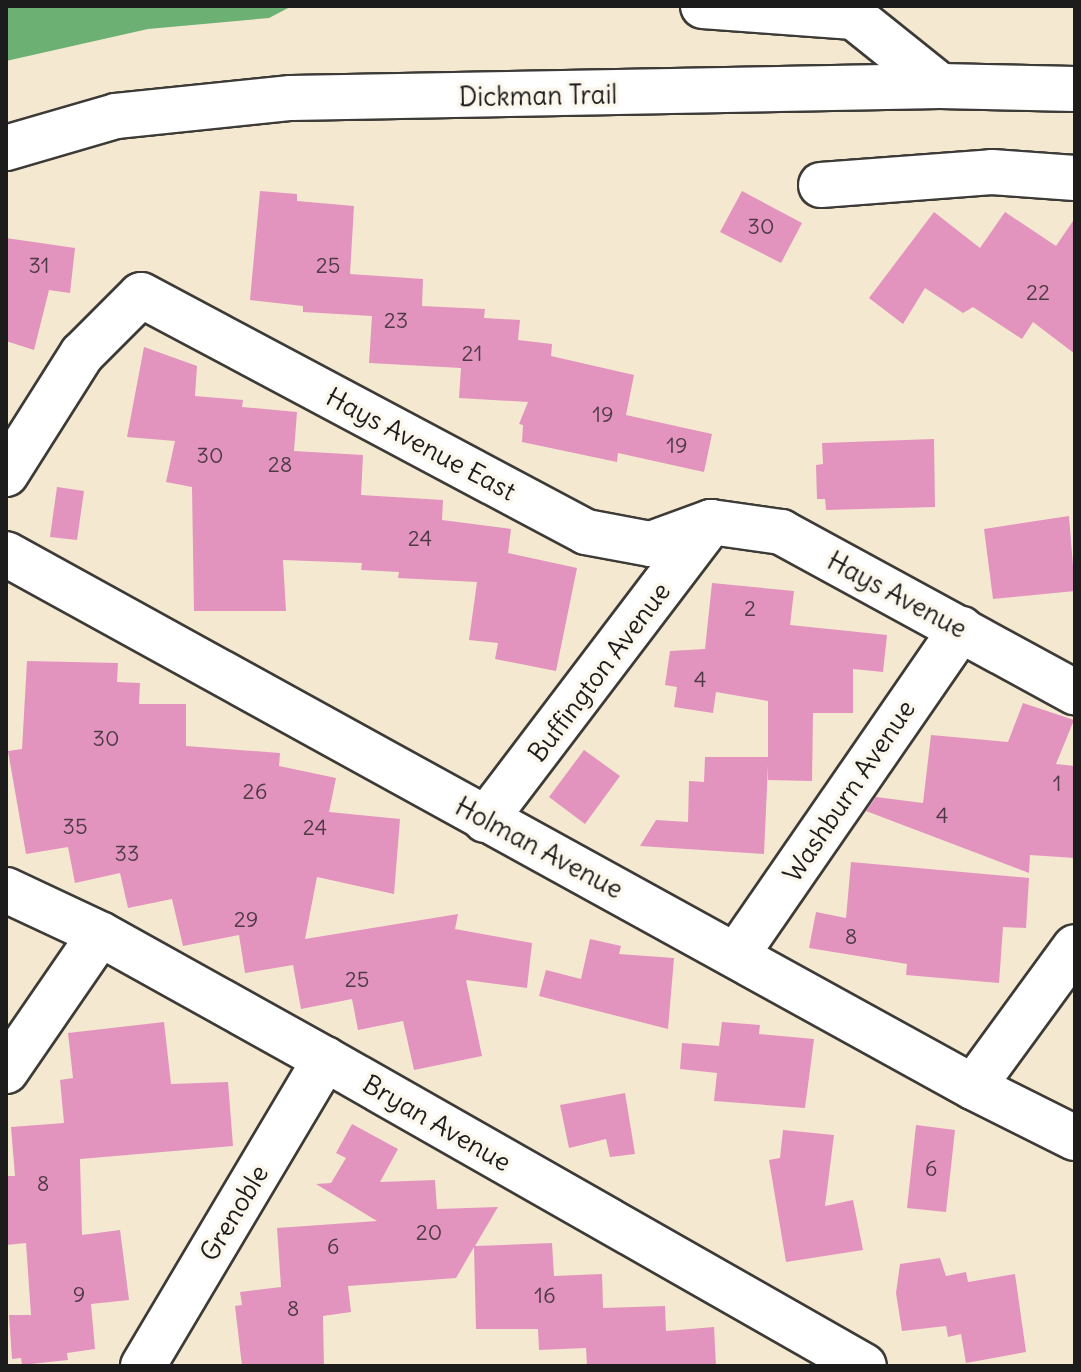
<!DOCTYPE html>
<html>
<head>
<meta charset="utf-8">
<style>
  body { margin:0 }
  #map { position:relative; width:1081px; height:1372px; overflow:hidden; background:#f5e8d0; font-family:Delius,sans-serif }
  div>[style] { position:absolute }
  .forest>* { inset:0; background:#6db073 }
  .building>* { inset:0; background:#e294bf }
  .roads { filter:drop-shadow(2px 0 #3d3b37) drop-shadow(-2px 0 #3d3b37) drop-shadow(0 2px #3d3b37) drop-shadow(0 -2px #3d3b37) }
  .minor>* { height:44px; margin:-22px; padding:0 22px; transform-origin:22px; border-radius:22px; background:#fff }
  span { translate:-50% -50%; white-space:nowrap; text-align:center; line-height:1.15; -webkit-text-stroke:7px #fbf7ec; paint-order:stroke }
  .number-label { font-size:22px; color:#4e3a45 }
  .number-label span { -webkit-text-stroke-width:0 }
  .street-label { font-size:26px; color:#1c1c1c }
  .frame { position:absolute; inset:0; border:8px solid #1c1c1c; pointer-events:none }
</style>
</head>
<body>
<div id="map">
  <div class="forest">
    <i style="clip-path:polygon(6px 6px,292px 6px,269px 18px,148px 29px,6px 61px)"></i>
  </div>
  <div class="building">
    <i style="clip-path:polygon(260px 191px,297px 194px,297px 201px,354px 206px,350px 274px,423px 279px,422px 306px,485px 309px,484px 318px,520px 320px,518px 340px,552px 344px,551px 356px,634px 375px,626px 415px,712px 434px,704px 472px,618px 453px,617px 462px,522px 442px,523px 425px,519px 424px,528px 402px,459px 398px,461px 368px,369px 363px,372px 316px,303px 312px,303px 306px,250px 300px)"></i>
    <i style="clip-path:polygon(742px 191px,802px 223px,781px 263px,720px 232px)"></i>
    <i style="clip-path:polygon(934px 212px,980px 248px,1005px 212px,1056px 246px,1075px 218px,1075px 354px,1033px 322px,1022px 339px,973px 307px,963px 313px,925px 288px,903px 324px,869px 298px)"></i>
    <i style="clip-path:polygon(6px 238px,75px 248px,70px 293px,49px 290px,34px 350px,6px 341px)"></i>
    <i style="clip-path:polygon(144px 347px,197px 366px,195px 396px,243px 400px,242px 407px,297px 412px,294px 451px,363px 455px,361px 495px,443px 500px,442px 520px,511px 529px,508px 553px,577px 568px,556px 671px,495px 659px,498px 643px,469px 640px,477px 582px,398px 578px,399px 572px,361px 570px,362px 563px,283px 560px,286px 611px,194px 611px,192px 487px,166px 482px,175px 441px,127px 437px)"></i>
    <i style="clip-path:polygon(934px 439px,935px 507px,826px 510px,825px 499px,817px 499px,816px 465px,823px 464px,822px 443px)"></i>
    <i style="clip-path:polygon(57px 487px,84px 491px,77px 540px,50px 537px)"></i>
    <i style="clip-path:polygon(1069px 516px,1075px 591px,993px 599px,984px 529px)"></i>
    <i style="clip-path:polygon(712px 583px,794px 591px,790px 625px,887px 635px,883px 672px,853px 669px,853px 713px,813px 713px,812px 781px,768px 780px,768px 765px,764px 854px,640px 846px,656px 820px,688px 822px,689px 781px,704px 782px,705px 757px,768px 757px,768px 701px,716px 692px,713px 713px,674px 707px,677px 687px,665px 685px,670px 651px,705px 649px)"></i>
    <i style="clip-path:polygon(27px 661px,118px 663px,117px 682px,140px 683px,139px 704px,186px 704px,186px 746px,280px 753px,279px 766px,336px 778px,329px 812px,400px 819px,394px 894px,317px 877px,305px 939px,458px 914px,455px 929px,532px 943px,527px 988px,466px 980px,482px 1056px,414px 1070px,403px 1021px,358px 1030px,352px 999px,301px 1009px,293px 965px,245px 973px,239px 935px,183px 946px,172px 899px,128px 908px,120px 873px,75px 883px,68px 847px,26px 854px,8px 751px,22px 749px)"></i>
    <i style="clip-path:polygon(1023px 703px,1074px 720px,1056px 764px,1075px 766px,1075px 858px,1030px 855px,1029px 873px,866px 811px,876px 797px,923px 803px,931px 735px,1008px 742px)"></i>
    <i style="clip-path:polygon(584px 750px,620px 776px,585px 824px,549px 797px)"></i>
    <i style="clip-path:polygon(851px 862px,1029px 878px,1026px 928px,1003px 927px,999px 983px,906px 975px,907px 964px,809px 948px,816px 912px,846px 918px)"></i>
    <i style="clip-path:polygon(590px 939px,621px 946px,619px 954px,674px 958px,668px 1029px,539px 996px,546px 970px,581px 979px)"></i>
    <i style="clip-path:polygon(164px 1022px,171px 1084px,228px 1082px,233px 1146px,80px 1159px,82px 1235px,120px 1230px,129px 1300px,91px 1304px,95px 1349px,67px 1353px,68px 1360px,22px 1365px,21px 1358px,12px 1359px,9px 1315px,31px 1315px,26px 1243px,6px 1245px,6px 1176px,15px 1176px,11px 1127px,64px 1123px,60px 1080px,73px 1078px,68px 1033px)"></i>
    <i style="clip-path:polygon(722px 1022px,760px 1025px,759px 1034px,814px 1039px,805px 1108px,714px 1101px,717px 1073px,680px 1069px,682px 1043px,719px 1046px)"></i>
    <i style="clip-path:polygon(625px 1093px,635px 1154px,610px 1157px,606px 1139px,569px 1148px,560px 1105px)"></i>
    <i style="clip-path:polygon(352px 1124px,398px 1149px,380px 1182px,435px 1180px,437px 1209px,498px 1207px,475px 1246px,552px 1243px,554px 1276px,602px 1274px,603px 1308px,665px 1306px,666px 1331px,714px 1327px,716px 1366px,587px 1366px,586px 1348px,539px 1350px,538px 1329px,476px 1329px,474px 1247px,456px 1278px,348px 1286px,351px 1312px,323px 1316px,324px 1366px,242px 1366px,235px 1306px,242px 1305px,240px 1292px,281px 1287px,277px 1228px,377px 1221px,316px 1184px,331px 1183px,346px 1158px,336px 1153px)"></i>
    <i style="clip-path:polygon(916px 1125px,955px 1130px,946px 1212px,907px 1208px)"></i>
    <i style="clip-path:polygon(783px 1130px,834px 1135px,825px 1206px,853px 1200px,863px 1250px,786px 1262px,769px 1160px,780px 1158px)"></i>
    <i style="clip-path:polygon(940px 1258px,946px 1276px,966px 1272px,968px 1282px,1015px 1274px,1026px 1352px,966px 1363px,961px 1334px,948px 1337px,946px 1326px,902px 1331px,896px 1293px,900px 1264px)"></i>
  </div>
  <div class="roads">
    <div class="minor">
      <i style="left:703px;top:6px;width:151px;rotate:4.2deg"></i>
      <i style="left:854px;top:17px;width:110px;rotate:38.7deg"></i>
      <i style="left:6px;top:148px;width:115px;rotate:-16.2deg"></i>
      <i style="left:116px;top:116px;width:176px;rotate:-5.9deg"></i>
      <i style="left:291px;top:98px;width:649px;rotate:-1.06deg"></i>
      <i style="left:940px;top:86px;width:135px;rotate:1.3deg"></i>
      <i style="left:821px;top:185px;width:171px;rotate:-4.3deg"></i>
      <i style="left:992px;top:172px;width:83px;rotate:4.1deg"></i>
      <i style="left:6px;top:474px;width:142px;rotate:-57.7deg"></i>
      <i style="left:82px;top:354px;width:83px;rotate:-45deg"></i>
      <i style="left:141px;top:295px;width:504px;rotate:28.04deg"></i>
      <i style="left:586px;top:532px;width:66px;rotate:10.5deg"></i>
      <i style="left:651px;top:544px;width:64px;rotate:-20.1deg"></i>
      <i style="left:711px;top:522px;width:71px;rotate:8.1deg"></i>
      <i style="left:781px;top:532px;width:335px;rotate:28.6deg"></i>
      <i style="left:6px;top:554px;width:1104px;rotate:28.86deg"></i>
      <i style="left:973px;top:1087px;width:114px;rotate:26.6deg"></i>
      <i style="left:485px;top:820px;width:374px;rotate:-52.8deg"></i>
      <i style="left:6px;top:890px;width:104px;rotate:25.1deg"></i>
      <i style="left:100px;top:934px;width:257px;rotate:29.1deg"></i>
      <i style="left:325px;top:1059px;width:620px;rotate:29.66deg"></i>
      <i style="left:737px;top:954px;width:395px;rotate:-55.4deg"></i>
      <i style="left:6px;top:1071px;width:166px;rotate:-55.5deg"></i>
      <i style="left:973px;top:1087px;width:173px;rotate:-53.9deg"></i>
      <i style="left:143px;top:1366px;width:357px;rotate:-59.3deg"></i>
    </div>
  </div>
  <div class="number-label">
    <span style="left:761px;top:227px">30</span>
    <span style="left:39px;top:266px">31</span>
    <span style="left:328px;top:266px">25</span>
    <span style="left:1038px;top:293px">22</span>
    <span style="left:396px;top:321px">23</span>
    <span style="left:472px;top:354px">21</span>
    <span style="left:603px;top:415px">19</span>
    <span style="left:677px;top:446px">19</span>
    <span style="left:210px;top:456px">30</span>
    <span style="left:280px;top:465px">28</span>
    <span style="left:420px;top:539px">24</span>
    <span style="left:750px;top:609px">2</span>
    <span style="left:700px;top:680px">4</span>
    <span style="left:106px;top:739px">30</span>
    <span style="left:1057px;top:784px">1</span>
    <span style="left:255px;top:792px">26</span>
    <span style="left:942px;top:816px">4</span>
    <span style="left:75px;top:827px">35</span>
    <span style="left:315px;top:828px">24</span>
    <span style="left:127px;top:854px">33</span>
    <span style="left:246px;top:920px">29</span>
    <span style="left:851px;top:937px">8</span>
    <span style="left:357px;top:980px">25</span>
    <span style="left:931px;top:1169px">6</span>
    <span style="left:43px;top:1184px">8</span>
    <span style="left:429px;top:1233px">20</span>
    <span style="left:333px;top:1247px">6</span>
    <span style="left:79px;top:1295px">9</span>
    <span style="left:545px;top:1296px">16</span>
    <span style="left:293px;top:1309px">8</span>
  </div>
  <div class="street-label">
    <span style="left:538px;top:96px;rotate:-1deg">Dickman Trail</span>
    <span style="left:421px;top:444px;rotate:28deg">Hays Avenue East</span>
    <span style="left:897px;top:595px;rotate:28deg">Hays Avenue</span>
    <span style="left:599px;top:672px;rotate:-53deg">Buffington Avenue</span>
    <span style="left:849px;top:791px;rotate:-56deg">Washburn Avenue</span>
    <span style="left:539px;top:848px;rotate:28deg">Holman Avenue</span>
    <span style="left:437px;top:1123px;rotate:30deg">Bryan Avenue</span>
    <span style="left:234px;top:1213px;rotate:-59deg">Grenoble</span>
  </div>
  <div class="frame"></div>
</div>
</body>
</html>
